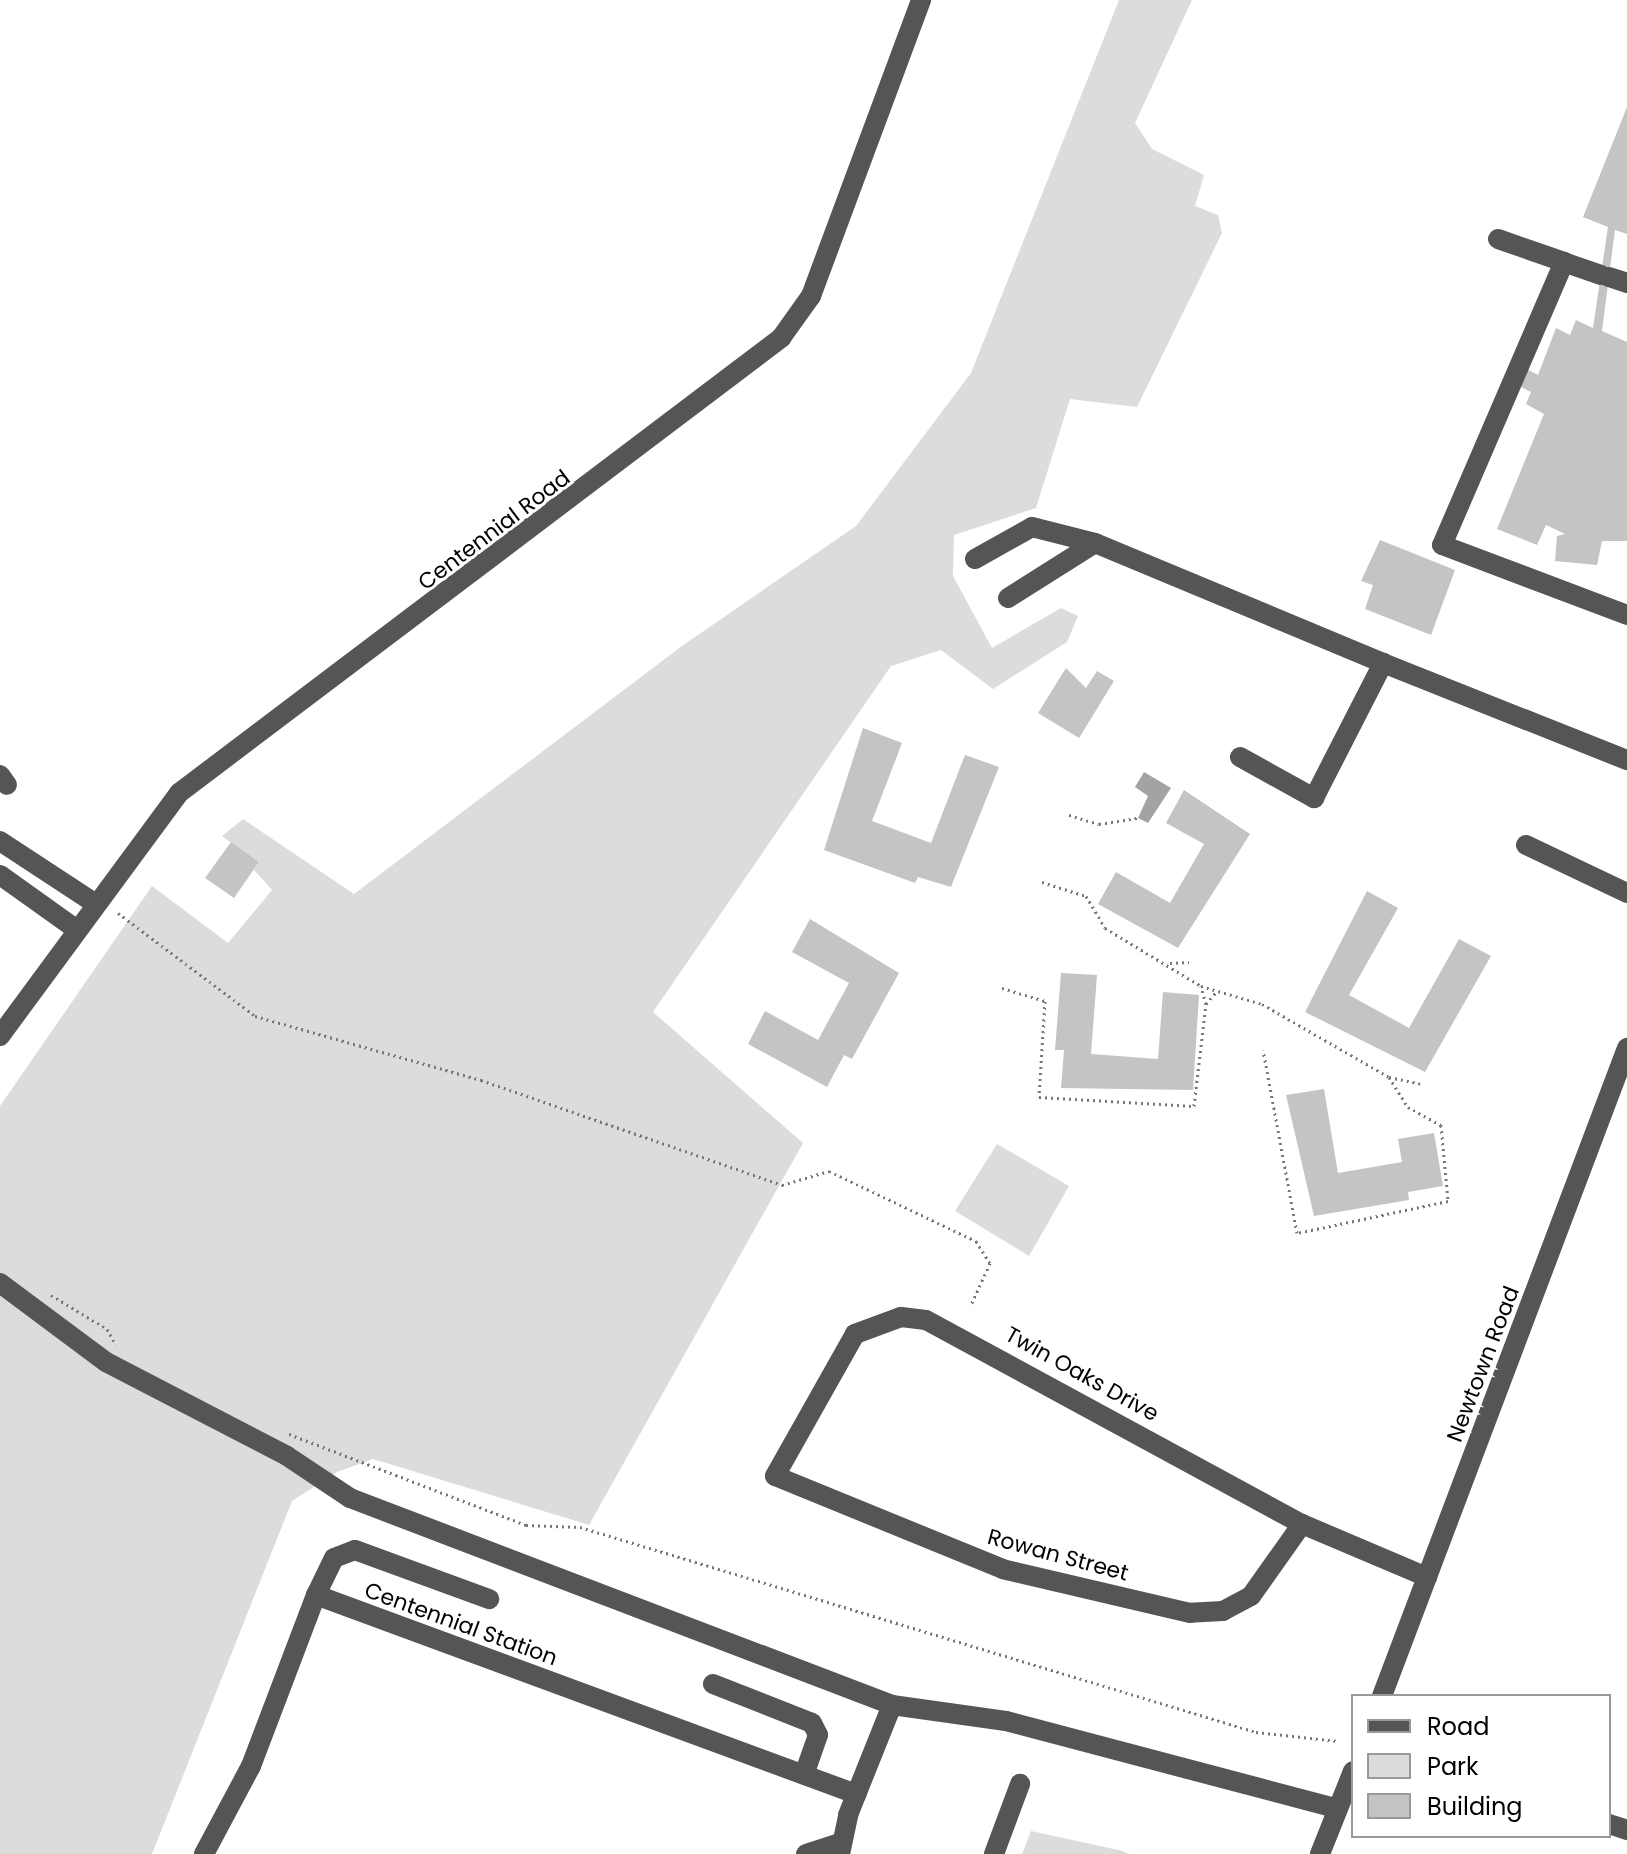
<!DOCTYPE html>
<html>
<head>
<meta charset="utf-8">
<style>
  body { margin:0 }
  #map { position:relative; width:1627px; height:1854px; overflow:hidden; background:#fff; font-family:Poppins,sans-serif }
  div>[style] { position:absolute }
  .green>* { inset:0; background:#dcdcdc }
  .water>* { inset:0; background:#a3a3a3 }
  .building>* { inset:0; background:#c4c4c4 }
  .path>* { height:3px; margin-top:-1.5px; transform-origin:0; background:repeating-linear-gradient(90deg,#777 0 2px,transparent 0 6px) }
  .minor>* { height:20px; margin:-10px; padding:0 10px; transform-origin:10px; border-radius:10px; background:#555 }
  span { translate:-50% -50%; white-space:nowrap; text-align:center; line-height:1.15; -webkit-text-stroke:6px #fff; paint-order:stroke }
  .street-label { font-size:22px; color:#000 }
  .legend { position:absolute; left:1351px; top:1694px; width:260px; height:144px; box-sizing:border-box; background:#fff; border:2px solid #999; margin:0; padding:10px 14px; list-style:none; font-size:24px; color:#000 }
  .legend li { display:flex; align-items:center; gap:16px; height:40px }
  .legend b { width:40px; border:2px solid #999 }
</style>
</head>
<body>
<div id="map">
  <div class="green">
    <i style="clip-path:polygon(1119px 0,1192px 0,1135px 123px,1152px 149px,1204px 175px,1195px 206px,1218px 215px,1222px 233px,1137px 407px,1070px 399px,1036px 508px,954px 535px,953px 576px,992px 648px,1061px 608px,1078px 616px,1067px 642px,993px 689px,941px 650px,891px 666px,653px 1012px,803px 1143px,589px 1525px,373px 1459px,337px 1472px,292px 1501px,152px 1854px,0 1854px,0 1106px,152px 886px,228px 943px,272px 890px,254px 870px,259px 862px,222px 836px,243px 819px,354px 894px,682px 646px,856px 526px,971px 373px)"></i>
    <i style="clip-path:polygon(997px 1144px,1069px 1186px,1029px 1256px,955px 1211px)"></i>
    <i style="clip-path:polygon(1031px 1831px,1123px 1851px,1129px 1854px,1022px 1854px)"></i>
  </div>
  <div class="water">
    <i style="clip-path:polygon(1144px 772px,1171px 788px,1148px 823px,1138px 818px,1148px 796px,1135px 787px)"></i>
  </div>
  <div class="building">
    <i style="clip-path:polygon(1627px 107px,1627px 234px,1615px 230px,1602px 331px,1627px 342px,1627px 541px,1602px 541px,1597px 565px,1555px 561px,1557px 536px,1565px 534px,1546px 525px,1537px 545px,1497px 529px,1544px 414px,1526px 404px,1531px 392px,1515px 384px,1523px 367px,1538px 375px,1556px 328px,1570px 335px,1576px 320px,1593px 328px,1608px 227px,1583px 217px)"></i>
    <i style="clip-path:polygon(1380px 540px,1455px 570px,1431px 635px,1365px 609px,1373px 585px,1361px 581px)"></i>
    <i style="clip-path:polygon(1066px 668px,1086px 688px,1097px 671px,1114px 681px,1079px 738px,1038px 713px)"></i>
    <i style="clip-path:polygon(863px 728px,902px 743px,872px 821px,931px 843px,965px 755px,999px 767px,951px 887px,918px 877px,915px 883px,824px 850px)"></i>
    <i style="clip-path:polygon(1184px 790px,1250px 834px,1178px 948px,1098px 904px,1116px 872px,1170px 903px,1204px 844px,1166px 823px)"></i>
    <i style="clip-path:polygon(231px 842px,259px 862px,234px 898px,205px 878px)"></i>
    <i style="clip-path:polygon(1367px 891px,1398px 908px,1349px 995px,1409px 1028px,1459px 939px,1491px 956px,1425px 1072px,1305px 1012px)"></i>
    <i style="clip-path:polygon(810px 919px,899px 973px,852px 1059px,844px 1055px,827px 1087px,748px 1044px,765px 1011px,818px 1040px,849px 983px,792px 952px)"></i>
    <i style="clip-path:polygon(1061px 973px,1097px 975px,1091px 1054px,1158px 1059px,1163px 992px,1199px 995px,1193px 1090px,1061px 1088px,1064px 1050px,1055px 1050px)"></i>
    <i style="clip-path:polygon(1324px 1089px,1338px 1173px,1402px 1162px,1398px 1139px,1434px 1133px,1443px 1186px,1408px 1192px,1409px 1200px,1314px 1216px,1286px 1095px)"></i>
  </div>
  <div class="path">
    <i style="left:1069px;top:815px;width:31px;rotate:17deg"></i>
    <i style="left:1099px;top:824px;width:39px;rotate:-9deg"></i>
    <i style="left:1042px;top:882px;width:46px;rotate:17.7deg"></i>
    <i style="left:1086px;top:896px;width:37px;rotate:59deg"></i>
    <i style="left:1105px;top:928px;width:112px;rotate:31.1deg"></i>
    <i style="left:1201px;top:986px;width:64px;rotate:16.4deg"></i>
    <i style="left:1262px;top:1004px;width:146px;rotate:29.9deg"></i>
    <i style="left:1389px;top:1077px;width:36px;rotate:58deg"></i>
    <i style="left:1408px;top:1107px;width:38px;rotate:29deg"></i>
    <i style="left:1441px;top:1125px;width:76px;rotate:84.7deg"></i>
    <i style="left:1448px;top:1201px;width:154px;rotate:168deg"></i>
    <i style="left:1297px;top:1233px;width:186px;rotate:-100.5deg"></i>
    <i style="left:118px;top:913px;width:171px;rotate:36.9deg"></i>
    <i style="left:255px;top:1016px;width:235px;rotate:15.8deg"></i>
    <i style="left:481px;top:1080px;width:319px;rotate:19.2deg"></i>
    <i style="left:782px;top:1185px;width:49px;rotate:-16.6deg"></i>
    <i style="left:829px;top:1171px;width:163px;rotate:25.5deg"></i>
    <i style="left:976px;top:1241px;width:26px;rotate:58deg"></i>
    <i style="left:990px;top:1263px;width:48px;rotate:114.4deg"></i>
    <i style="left:1170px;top:963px;width:19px;rotate:-3deg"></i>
    <i style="left:1002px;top:988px;width:45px;rotate:16.8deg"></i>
    <i style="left:1045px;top:1001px;width:96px;rotate:93.6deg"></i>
    <i style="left:1039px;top:1097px;width:155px;rotate:3.3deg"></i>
    <i style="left:1194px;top:1106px;width:103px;rotate:-83.3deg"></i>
    <i style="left:1206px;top:1004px;width:19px;rotate:-106deg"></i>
    <i style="left:1206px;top:1004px;width:17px;rotate:-50deg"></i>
    <i style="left:1389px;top:1077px;width:33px;rotate:12deg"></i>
    <i style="left:51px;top:1295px;width:66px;rotate:31.3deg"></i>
    <i style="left:107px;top:1329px;width:18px;rotate:61deg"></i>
    <i style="left:289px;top:1434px;width:254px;rotate:21deg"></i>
    <i style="left:526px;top:1525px;width:54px;rotate:2.1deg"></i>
    <i style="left:580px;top:1527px;width:706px;rotate:16.87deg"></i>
    <i style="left:1256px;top:1732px;width:82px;rotate:6.3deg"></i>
  </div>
  <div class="minor">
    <i style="left:1498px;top:239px;width:70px;rotate:19.2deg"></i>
    <i style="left:1601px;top:275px;width:39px;rotate:-161deg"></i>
    <i style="left:1564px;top:262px;width:308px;rotate:113.3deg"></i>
    <i style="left:1442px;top:545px;width:198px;rotate:20.7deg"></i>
    <i style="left:1609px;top:277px;width:19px;rotate:18deg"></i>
    <i style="left:975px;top:559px;width:65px;rotate:-29.3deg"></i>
    <i style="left:1032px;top:527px;width:65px;rotate:14.3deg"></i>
    <i style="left:1008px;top:598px;width:103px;rotate:-32.3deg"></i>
    <i style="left:1095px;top:543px;width:312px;rotate:22.6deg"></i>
    <i style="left:1240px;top:757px;width:85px;rotate:29deg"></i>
    <i style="left:1314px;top:798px;width:152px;rotate:-62.9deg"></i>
    <i style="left:1383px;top:663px;width:263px;rotate:21.7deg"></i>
    <i style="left:0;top:775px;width:12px;rotate:55deg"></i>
    <i style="left:0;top:841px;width:115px;rotate:33.3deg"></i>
    <i style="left:1526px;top:845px;width:112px;rotate:25.4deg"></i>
    <i style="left:0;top:875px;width:95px;rotate:35.5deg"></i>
    <i style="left:0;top:1036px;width:302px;rotate:-53.6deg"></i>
    <i style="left:179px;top:793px;width:755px;rotate:-37.08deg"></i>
    <i style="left:781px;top:338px;width:52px;rotate:-54.5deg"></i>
    <i style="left:811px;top:296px;width:316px;rotate:-69.6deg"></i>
    <i style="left:0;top:1283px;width:132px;rotate:36.7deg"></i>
    <i style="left:106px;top:1362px;width:204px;rotate:27.4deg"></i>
    <i style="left:287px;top:1456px;width:76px;rotate:33.7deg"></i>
    <i style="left:350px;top:1498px;width:580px;rotate:20.9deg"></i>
    <i style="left:892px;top:1705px;width:115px;rotate:8deg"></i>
    <i style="left:1006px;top:1721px;width:343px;rotate:14.8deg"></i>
    <i style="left:1302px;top:1524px;width:88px;rotate:125.3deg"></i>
    <i style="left:1251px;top:1596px;width:32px;rotate:152deg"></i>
    <i style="left:1223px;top:1611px;width:33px;rotate:177deg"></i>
    <i style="left:1190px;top:1613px;width:192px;rotate:-166.8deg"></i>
    <i style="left:1003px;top:1569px;width:246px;rotate:-157.8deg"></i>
    <i style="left:775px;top:1476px;width:163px;rotate:-60.6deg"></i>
    <i style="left:855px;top:1334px;width:49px;rotate:-20.3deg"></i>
    <i style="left:901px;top:1317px;width:25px;rotate:7deg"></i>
    <i style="left:926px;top:1320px;width:428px;rotate:28.5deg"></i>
    <i style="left:1302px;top:1524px;width:136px;rotate:23deg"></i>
    <i style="left:316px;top:1595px;width:41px;rotate:-64.1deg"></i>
    <i style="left:334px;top:1558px;width:22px;rotate:-21deg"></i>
    <i style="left:355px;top:1550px;width:143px;rotate:20.1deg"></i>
    <i style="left:713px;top:1684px;width:106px;rotate:21.5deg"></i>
    <i style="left:812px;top:1723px;width:13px;rotate:63deg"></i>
    <i style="left:818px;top:1735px;width:42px;rotate:109.3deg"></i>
    <i style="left:1382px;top:1696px;width:693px;rotate:-69.29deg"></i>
    <i style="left:1609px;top:1824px;width:19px;rotate:18deg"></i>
    <i style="left:204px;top:1854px;width:100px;rotate:-61.9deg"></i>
    <i style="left:251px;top:1766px;width:183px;rotate:-69.2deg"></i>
    <i style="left:316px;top:1595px;width:576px;rotate:20.23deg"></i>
    <i style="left:806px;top:1854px;width:38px;rotate:-18deg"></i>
    <i style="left:840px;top:1854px;width:40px;rotate:-78deg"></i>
    <i style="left:848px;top:1815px;width:118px;rotate:-68.2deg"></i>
    <i style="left:994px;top:1854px;width:75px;rotate:-69.6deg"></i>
    <i style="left:1320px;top:1854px;width:89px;rotate:-68.3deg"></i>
  </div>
  <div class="street-label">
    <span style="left:494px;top:530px;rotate:-37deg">Centennial Road</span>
    <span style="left:1483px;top:1364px;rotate:-69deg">Newtown Road</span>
    <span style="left:1082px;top:1374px;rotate:29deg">Twin Oaks Drive</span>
    <span style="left:1058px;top:1555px;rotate:15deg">Rowan Street</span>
    <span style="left:461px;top:1624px;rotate:20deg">Centennial Station</span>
  </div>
  <ul class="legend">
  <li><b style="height:10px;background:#555"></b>Road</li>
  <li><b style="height:22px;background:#dcdcdc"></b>Park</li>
  <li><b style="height:22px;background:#c4c4c4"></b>Building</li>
  </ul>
</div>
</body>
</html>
